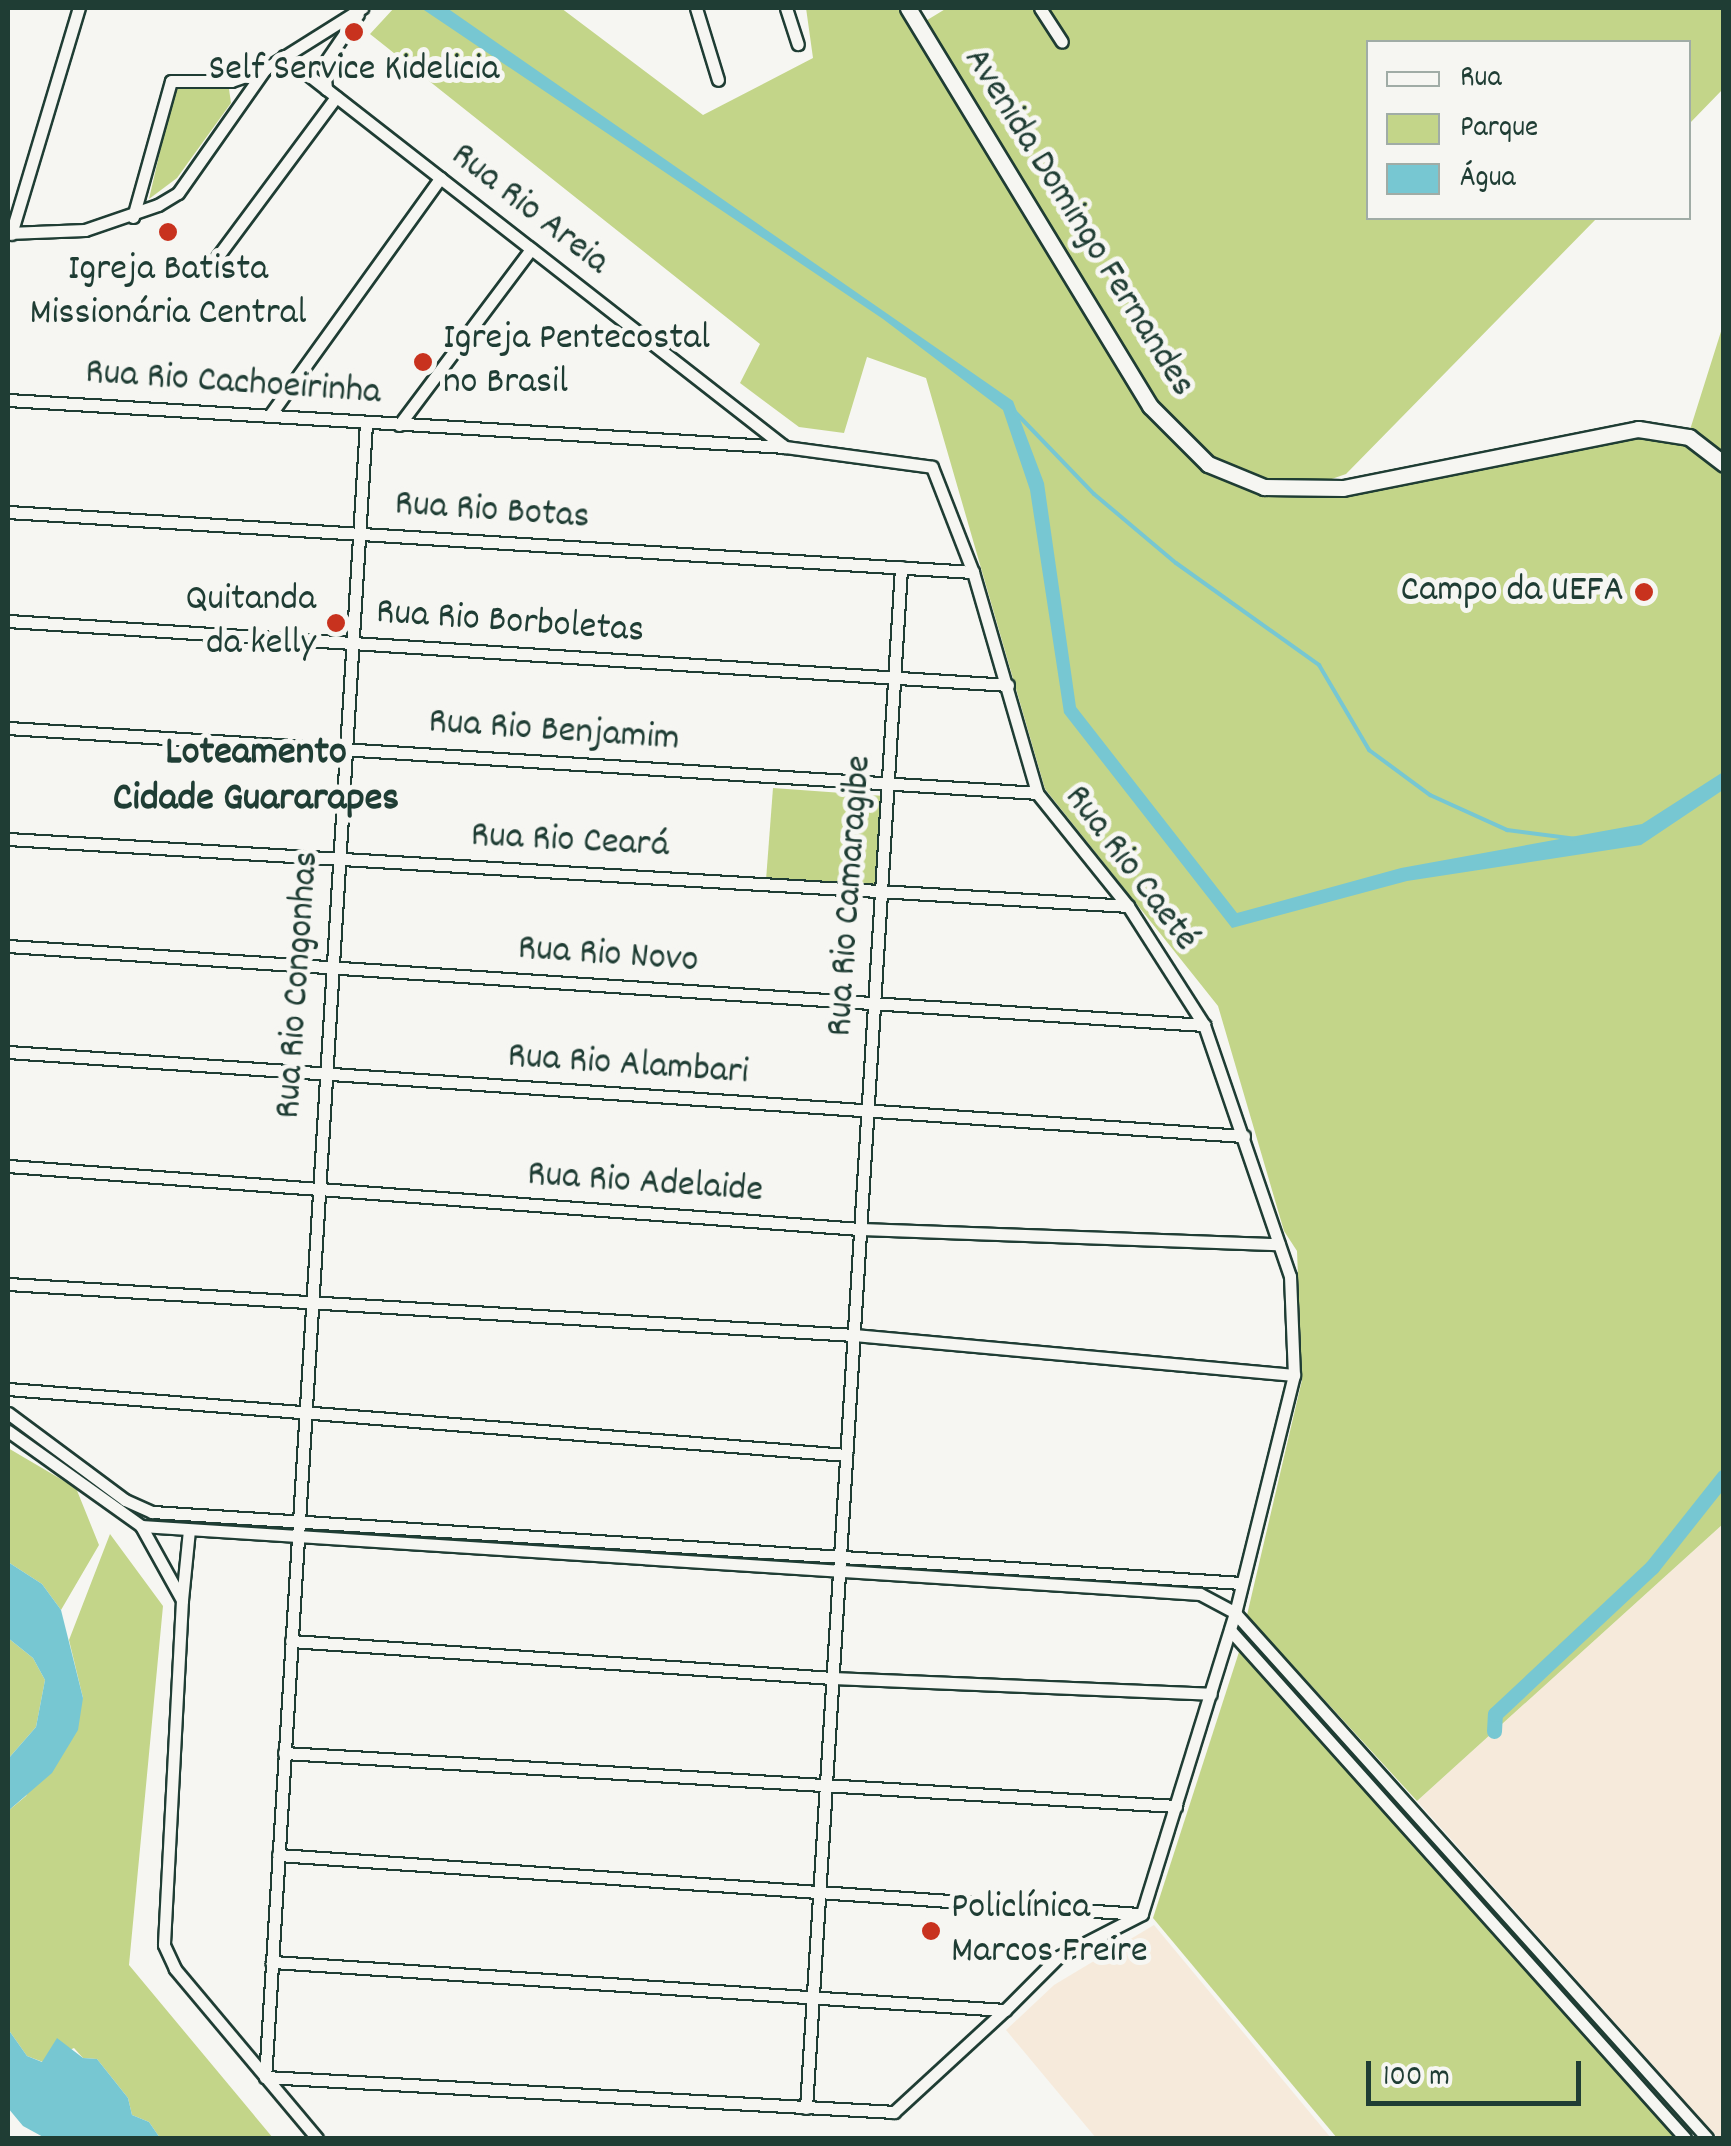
<!DOCTYPE html>
<html>
<head>
<meta charset="utf-8">
<style>
  body { margin:0 }
  #map { position:relative; width:1731px; height:2146px; overflow:hidden; background:#f6f6f2; font-family:Dekko,sans-serif }
  div>[style] { position:absolute }
  .built>* { inset:0; background:#f6eadb }
  .green>* { inset:0; background:#c3d589 }
  .water>* { inset:0; background:#77c7d2 }
  .stream>* { height:4px; margin:-2px; padding:0 2px; transform-origin:2px; border-radius:2px; background:#77c7d2 }
  .canal>* { height:15px; margin:-7.5px; padding:0 7.5px; transform-origin:7.5px; border-radius:7.5px; background:#77c7d2 }
  .roads { filter:drop-shadow(2px 0 #1f3d34) drop-shadow(-2px 0 #1f3d34) drop-shadow(0 2px #1f3d34) drop-shadow(0 -2px #1f3d34) }
  .minor>* { height:11px; margin:-5.5px; padding:0 5.5px; transform-origin:5.5px; border-radius:5.5px; background:#f6f6f2 }
  .secondary>* { height:15px; margin:-7.5px; padding:0 7.5px; transform-origin:7.5px; border-radius:7.5px; background:#f6f6f2 }
  .dots>* { width:28px; height:28px; translate:-50% -50%; box-sizing:border-box; border:5px solid #f6f6f2; border-radius:50% }
  span { translate:-50% -50%; white-space:nowrap; text-align:center; line-height:1.15; -webkit-text-stroke:10px #f6f6f2; paint-order:stroke }
  .poi-label { font-size:38px; color:#1f3d34 }
  .left { translate:0 -50%; text-align:left }
  .right { translate:-100% -50%; text-align:right }
  .street-label { font-size:38px; color:#1f3d34 }
  .neighbourhood-label { font-size:40px; color:#1f3d34; font-weight:700 }
  .frame { position:absolute; inset:0; border:10px solid #1f3d34; pointer-events:none }
  .legend { position:absolute; left:1366px; top:40px; width:325px; height:180px; box-sizing:border-box; background:#f6f6f2; border:2px solid #a0aca6; margin:0; padding:12px 18px; list-style:none; font-size:30px; color:#1f3d34 }
  .legend li { display:flex; align-items:center; gap:20px; height:50px }
  .legend b { width:50px; border:2px solid #a0aca6 }
  .scale { position:absolute; left:1366px; top:2061px; width:215px; height:45px; box-sizing:border-box; border:5px solid #1f3d34; border-top:0; padding-left:12px; font-size:30px; line-height:35px; white-space:nowrap; color:#1f3d34; -webkit-text-stroke:8px #f6f6f2; paint-order:stroke }
</style>
</head>
<body>
<div id="map">
  <div class="built">
    <i style="clip-path:polygon(1723px 1524px,1723px 2138px,1718px 2138px,1417px 1801px)"></i>
    <i style="clip-path:polygon(1154px 1925px,1331px 2138px,1096px 2138px,1006px 2030px,1054px 1985px)"></i>
  </div>
  <div class="green">
    <i style="clip-path:polygon(394px 8px,561px 8px,703px 115px,813px 58px,806px 8px,907px 8px,919px 25px,947px 8px,1723px 8px,1723px 89px,1689px 124px,1688px 42px,1368px 42px,1368px 218px,1597px 218px,1346px 474px,1303px 489px,1613px 431px,1688px 436px,1724px 322px,1723px 1524px,1417px 1801px,1247px 1615px,1302px 1380px,1297px 1251px,1284px 1231px,1218px 1006px,1045px 789px,926px 378px,867px 357px,844px 433px,799px 427px,740px 383px,760px 344px,370px 34px)"></i>
    <i style="clip-path:polygon(176px 82px,229px 89px,231px 103px,177px 178px,149px 199px)"></i>
    <i style="clip-path:polygon(773px 788px,884px 796px,877px 888px,766px 880px)"></i>
    <i style="clip-path:polygon(8px 1448px,76px 1488px,99px 1545px,61px 1610px,42px 1584px,8px 1562px)"></i>
    <i style="clip-path:polygon(110px 1534px,163px 1606px,129px 1965px,273px 2138px,160px 2138px,149px 2122px,132px 2115px,128px 2098px,97px 2059px,83px 2058px,74px 2048px,43px 2062px,27px 2056px,8px 2029px,8px 1811px,26px 1796px,83px 1698px,69px 1640px)"></i>
    <i style="clip-path:polygon(8px 1638px,33px 1658px,45px 1680px,36px 1727px,8px 1759px)"></i>
    <i style="clip-path:polygon(1239px 1652px,1677px 2138px,1337px 2138px,1153px 1918px)"></i>
  </div>
  <div class="water">
    <i style="clip-path:polygon(421px 8px,447px 8px,1013px 401px,1044px 483px,1076px 707px,1237px 913px,1401px 868px,1642px 824px,1723px 772px,1723px 790px,1641px 845px,1407px 881px,1232px 928px,1064px 713px,1030px 490px,1003px 410px,883px 319px)"></i>
    <i style="clip-path:polygon(8px 1562px,42px 1584px,61px 1610px,83px 1698px,78px 1730px,52px 1773px,8px 1811px,8px 1759px,36px 1727px,45px 1680px,33px 1658px,8px 1638px)"></i>
    <i style="clip-path:polygon(8px 2029px,27px 2056px,42px 2062px,57px 2038px,83px 2058px,97px 2059px,128px 2098px,132px 2115px,149px 2122px,160px 2138px,45px 2138px,23px 2126px,8px 2108px)"></i>
  </div>
  <div class="stream">
    <i style="left:1015px;top:412px;width:114px;rotate:46.1deg"></i>
    <i style="left:1094px;top:494px;width:107px;rotate:40.1deg"></i>
    <i style="left:1176px;top:563px;width:176px;rotate:35.5deg"></i>
    <i style="left:1319px;top:665px;width:99px;rotate:59.5deg"></i>
    <i style="left:1369px;top:750px;width:76px;rotate:36.4deg"></i>
    <i style="left:1430px;top:795px;width:85px;rotate:24.4deg"></i>
    <i style="left:1507px;top:830px;width:70px;rotate:7.4deg"></i>
  </div>
  <div class="canal">
    <i style="left:1494px;top:1731px;width:17px;rotate:-87deg"></i>
    <i style="left:1495px;top:1714px;width:215px;rotate:-43.1deg"></i>
    <i style="left:1652px;top:1567px;width:116px;rotate:-51.6deg"></i>
  </div>
  <div class="roads">
    <div class="minor">
      <i style="left:696px;top:8px;width:75px;rotate:73deg"></i>
      <i style="left:786px;top:8px;width:38px;rotate:72deg"></i>
      <i style="left:1040px;top:8px;width:40px;rotate:57.1deg"></i>
      <i style="left:284px;top:56px;width:636px;rotate:37.97deg"></i>
      <i style="left:326px;top:89px;width:25px;rotate:-95deg"></i>
      <i style="left:324px;top:64px;width:60px;rotate:-55.8deg"></i>
      <i style="left:133px;top:217px;width:141px;rotate:-74.4deg"></i>
      <i style="left:171px;top:81px;width:60px"></i>
      <i style="left:231px;top:81px;width:36px;rotate:-19deg"></i>
      <i style="left:8px;top:233px;width:77px;rotate:-2.2deg"></i>
      <i style="left:85px;top:230px;width:77px;rotate:-18.9deg"></i>
      <i style="left:158px;top:205px;width:23px;rotate:-31deg"></i>
      <i style="left:178px;top:193px;width:151px;rotate:-54.9deg"></i>
      <i style="left:265px;top:69px;width:115px;rotate:-32.2deg"></i>
      <i style="left:11px;top:234px;width:236px;rotate:-73.3deg"></i>
      <i style="left:209px;top:268px;width:213px;rotate:-53.4deg"></i>
      <i style="left:8px;top:400px;width:778px;rotate:3.46deg"></i>
      <i style="left:785px;top:447px;width:148px;rotate:7.7deg"></i>
      <i style="left:932px;top:467px;width:113px;rotate:68.7deg"></i>
      <i style="left:973px;top:572px;width:230px;rotate:73.8deg"></i>
      <i style="left:1037px;top:793px;width:145px;rotate:51.2deg"></i>
      <i style="left:1128px;top:906px;width:141px;rotate:57.4deg"></i>
      <i style="left:1204px;top:1025px;width:265px;rotate:71.1deg"></i>
      <i style="left:1290px;top:1276px;width:99px;rotate:87.7deg"></i>
      <i style="left:1294px;top:1375px;width:245px;rotate:103.9deg"></i>
      <i style="left:1235px;top:1613px;width:315px;rotate:107.2deg"></i>
      <i style="left:1142px;top:1914px;width:94px;rotate:152.9deg"></i>
      <i style="left:1058px;top:1957px;width:75px;rotate:135deg"></i>
      <i style="left:1005px;top:2010px;width:735px;rotate:-176.25deg"></i>
      <i style="left:270px;top:415px;width:292px;rotate:-54.3deg"></i>
      <i style="left:366px;top:423px;width:1657px;rotate:93.49deg"></i>
      <i style="left:265px;top:2077px;width:630px;rotate:3.18deg"></i>
      <i style="left:894px;top:2112px;width:151px;rotate:-42.6deg"></i>
      <i style="left:399px;top:425px;width:220px;rotate:-53.1deg"></i>
      <i style="left:8px;top:512px;width:967px;rotate:3.56deg"></i>
      <i style="left:8px;top:621px;width:1002px;rotate:3.66deg"></i>
      <i style="left:8px;top:728px;width:1031px;rotate:3.61deg"></i>
      <i style="left:8px;top:839px;width:1122px;rotate:3.42deg"></i>
      <i style="left:8px;top:946px;width:1199px;rotate:3.78deg"></i>
      <i style="left:8px;top:1052px;width:1239px;rotate:3.89deg"></i>
      <i style="left:8px;top:1166px;width:854px;rotate:4.23deg"></i>
      <i style="left:860px;top:1229px;width:419px;rotate:2.1deg"></i>
      <i style="left:8px;top:1284px;width:848px;rotate:3.45deg"></i>
      <i style="left:854px;top:1335px;width:442px;rotate:5.2deg"></i>
      <i style="left:8px;top:1389px;width:841px;rotate:4.5deg"></i>
      <i style="left:8px;top:1413px;width:146px;rotate:36.6deg"></i>
      <i style="left:125px;top:1500px;width:30px;rotate:24deg"></i>
      <i style="left:152px;top:1512px;width:1091px;rotate:3.73deg"></i>
      <i style="left:8px;top:1431px;width:163px;rotate:35.5deg"></i>
      <i style="left:141px;top:1526px;width:1061px;rotate:3.67deg"></i>
      <i style="left:1200px;top:1594px;width:40px;rotate:28deg"></i>
      <i style="left:1235px;top:1613px;width:706px;rotate:48.04deg"></i>
      <i style="left:141px;top:1526px;width:85px;rotate:61deg"></i>
      <i style="left:182px;top:1600px;width:345px;rotate:93deg"></i>
      <i style="left:164px;top:1945px;width:26px;rotate:65deg"></i>
      <i style="left:175px;top:1969px;width:221px;rotate:50deg"></i>
      <i style="left:182px;top:1600px;width:70px;rotate:-84.3deg"></i>
      <i style="left:1230px;top:1630px;width:682px;rotate:48.15deg"></i>
      <i style="left:291px;top:1641px;width:542px;rotate:3.91deg"></i>
      <i style="left:832px;top:1678px;width:379px;rotate:2.4deg"></i>
      <i style="left:284px;top:1753px;width:894px;rotate:3.4deg"></i>
      <i style="left:278px;top:1855px;width:862px;rotate:3.92deg"></i>
      <i style="left:806px;top:2108px;width:1544px;rotate:-86.47deg"></i>
    </div>
    <div class="secondary">
      <i style="left:908px;top:8px;width:466px;rotate:58.7deg"></i>
      <i style="left:1150px;top:406px;width:82px;rotate:45deg"></i>
      <i style="left:1208px;top:464px;width:61px;rotate:22.3deg"></i>
      <i style="left:1264px;top:487px;width:79px;rotate:0.7deg"></i>
      <i style="left:1343px;top:488px;width:301px;rotate:-11.3deg"></i>
      <i style="left:1638px;top:429px;width:52px;rotate:8.9deg"></i>
      <i style="left:1689px;top:437px;width:44px;rotate:37.6deg"></i>
    </div>
  </div>
  <div class="dots">
    <i style="left:354px;top:32px;background:#c8321e"></i>
    <i style="left:168px;top:232px;background:#c8321e"></i>
    <i style="left:423px;top:362px;background:#c8321e"></i>
    <i style="left:1644px;top:592px;background:#c8321e"></i>
    <i style="left:336px;top:623px;background:#c8321e"></i>
    <i style="left:931px;top:1931px;background:#c8321e"></i>
  </div>
  <div class="poi-label">
    <span style="left:354px;top:71px">Self Service Kidelicia</span>
    <span style="left:168px;top:293px">Igreja Batista<br>Missionária Central</span>
    <span class="left" style="left:443px;top:362px">Igreja Pentecostal<br>no Brasil</span>
    <span class="right" style="left:1624px;top:592px">Campo da UEFA</span>
    <span class="right" style="left:316px;top:623px">Quitanda<br>da kelly</span>
    <span class="left" style="left:951px;top:1931px">Policlínica<br>Marcos Freire</span>
  </div>
  <div class="street-label">
    <span style="left:529px;top:210px;rotate:38deg">Rua Rio Areia</span>
    <span style="left:1078px;top:223px;rotate:58deg">Avenida Domingo Fernandes</span>
    <span style="left:233px;top:384px;rotate:4deg">Rua Rio Cachoeirinha</span>
    <span style="left:492px;top:512px;rotate:4deg">Rua Rio Botas</span>
    <span style="left:510px;top:623px;rotate:4deg">Rua Rio Borboletas</span>
    <span style="left:554px;top:732px;rotate:4deg">Rua Rio Benjamim</span>
    <span style="left:570px;top:842px;rotate:3deg">Rua Rio Ceará</span>
    <span style="left:1130px;top:869px;rotate:53deg">Rua Rio Caeté</span>
    <span style="left:851px;top:896px;rotate:-86deg">Rua Rio Camaragibe</span>
    <span style="left:608px;top:956px;rotate:4deg">Rua Rio Novo</span>
    <span style="left:299px;top:985px;rotate:-86deg">Rua Rio Congonhas</span>
    <span style="left:628px;top:1066px;rotate:4deg">Rua Rio Alambari</span>
    <span style="left:645px;top:1184px;rotate:4deg">Rua Rio Adelaide</span>
  </div>
  <div class="neighbourhood-label">
    <span style="left:256px;top:778px">Loteamento<br>Cidade Guararapes</span>
  </div>
  <div class="frame"></div>
  <ul class="legend">
  <li><b style="height:12px;background:#f6f6f2"></b>Rua</li>
  <li><b style="height:28px;background:#c3d589"></b>Parque</li>
  <li><b style="height:28px;background:#77c7d2"></b>Água</li>
  </ul>
  <div class="scale">100 m</div>
</div>
</body>
</html>
